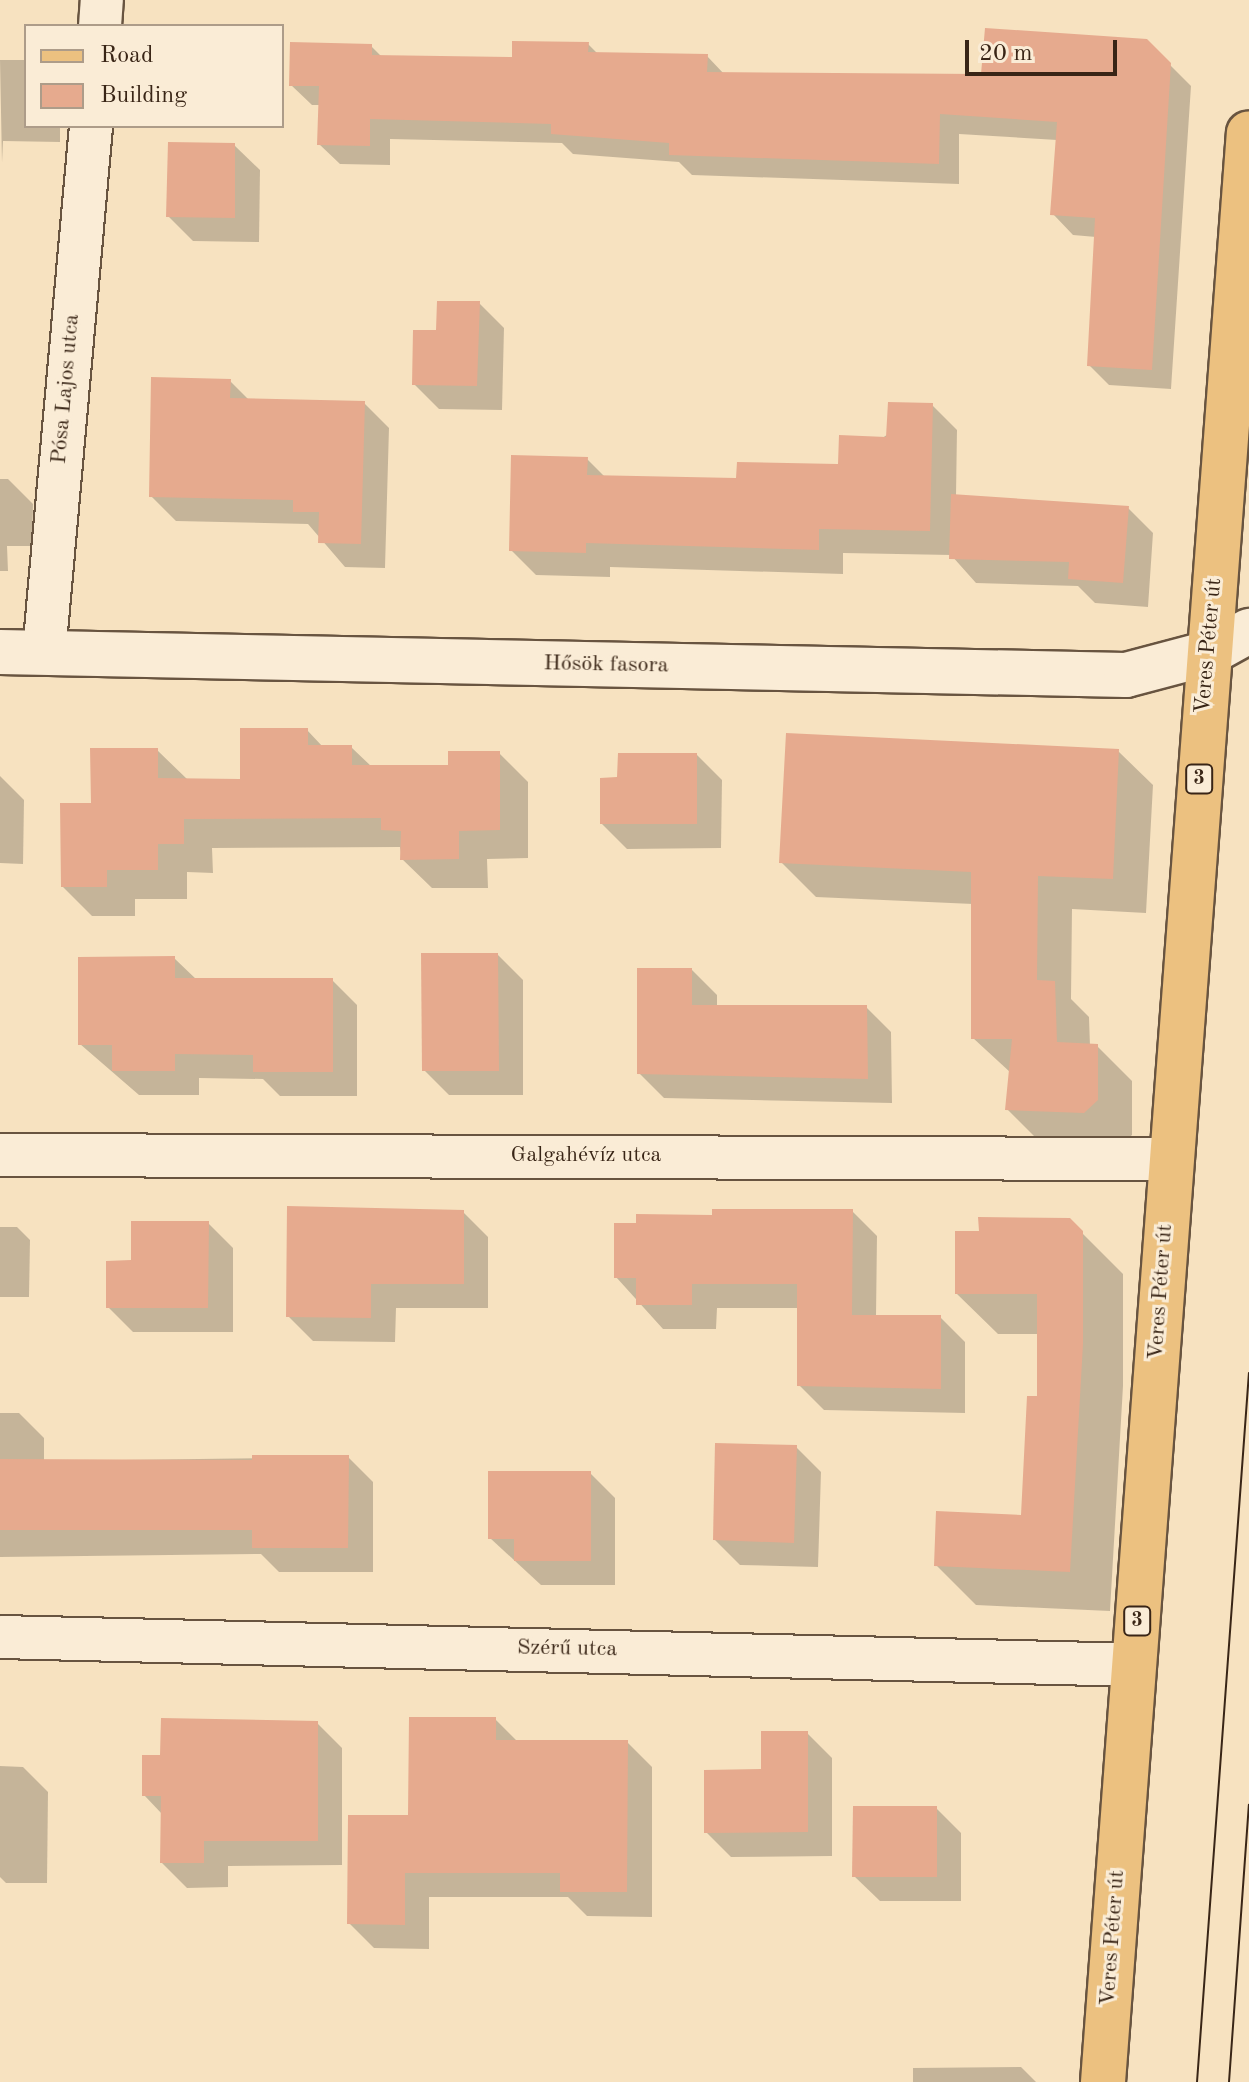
<!DOCTYPE html>
<html>
<head>
<meta charset="utf-8">
<style>
  body { margin:0 }
  #map { position:relative; width:1249px; height:2082px; overflow:hidden; background:#f7e2c0; font-family:"Old Standard TT",serif }
  div>[style] { position:absolute }
  .shadow>* { inset:0; background:#0003 }
  .building>* { inset:0; background:#e6aa8e }
  .roads { filter:drop-shadow(2px 0 #685440) drop-shadow(-2px 0 #685440) drop-shadow(0 2px #685440) drop-shadow(0 -2px #685440) }
  .street>* { height:42px; margin:-21px; padding:0 21px; transform-origin:21px; border-radius:21px; background:#faecd6 }
  .secondary>* { height:44px; margin:-22px; padding:0 22px; transform-origin:22px; border-radius:22px; background:#faecd6 }
  .primary>* { height:44px; margin:-22px; padding:0 22px; transform-origin:22px; border-radius:22px; background:#ecc180 }
  .tram>* { height:2px; margin:-1px; padding:0 1px; transform-origin:1px; border-radius:1px; background:#392516 }
  span { translate:-50% -50%; white-space:nowrap; text-align:center; line-height:1.15; -webkit-text-stroke:6px #faecd6; paint-order:stroke }
  .shield-label span { padding:2px 6px; background:#faecd6; border:2px solid; border-radius:6px; -webkit-text-stroke-width:0 }
  .shield-label { font-size:20px; color:#392516; font-weight:700 }
  .street-label { font-size:22px; color:#392516 }
  .legend { position:absolute; left:24px; top:24px; width:260px; height:104px; box-sizing:border-box; background:#faecd6; border:2px solid #ad9c89; margin:0; padding:10px 14px; list-style:none; font-size:24px; color:#392516 }
  .legend li { display:flex; align-items:center; gap:16px; height:40px }
  .legend b { width:40px; border:2px solid #ad9c89 }
  .scale { position:absolute; left:965px; top:40px; width:152px; height:36px; box-sizing:border-box; border:4px solid #392516; border-top:0; padding-left:10px; font-size:24px; line-height:28px; white-space:nowrap; color:#392516; -webkit-text-stroke:6px #faecd6; paint-order:stroke }
</style>
</head>
<body>
<div id="map">
  <div class="shadow">
    <i style="clip-path:polygon(1146px 41px,1191px 86px,1171px 389px,1109px 385px,1089px 365px,1096px 237px,1073px 235px,1053px 214px,1057px 140px,959px 134px,959px 184px,692px 175px,679px 162px,573px 154px,562px 143px,390px 139px,390px 165px,340px 164px,319px 144px,320px 105px,312px 105px,291px 85px,371px 46px,382px 57px,514px 59px,588px 44px,598px 54px,707px 56px,725px 75px,983px 76px)"></i>
    <i style="clip-path:polygon(0 60px,26px 60px,26px 126px,60px 126px,60px 142px,3px 141px,2px 163px)"></i>
    <i style="clip-path:polygon(234px 145px,260px 170px,259px 242px,193px 241px,168px 216px)"></i>
    <i style="clip-path:polygon(479px 303px,504px 328px,502px 410px,439px 409px,414px 384px,438px 332px)"></i>
    <i style="clip-path:polygon(230px 381px,250px 401px,364px 403px,389px 428px,385px 568px,345px 567px,308px 524px,176px 521px,151px 496px)"></i>
    <i style="clip-path:polygon(932px 405px,957px 430px,956px 496px,1128px 508px,1153px 533px,1148px 607px,1095px 603px,1078px 586px,976px 583px,951px 555px,843px 553px,843px 574px,610px 567px,610px 577px,536px 575px,511px 550px,587px 459px,605px 477px,738px 480px,840px 466px)"></i>
    <i style="clip-path:polygon(0 479px,8px 479px,33px 504px,32px 546px,7px 546px,8px 571px,0 571px)"></i>
    <i style="clip-path:polygon(307px 730px,323px 747px,351px 747px,372px 767px,450px 767px,499px 753px,528px 782px,528px 858px,487px 859px,488px 888px,432px 888px,402px 859px,400px 847px,212px 848px,213px 873px,187px 872px,187px 899px,135px 899px,135px 916px,92px 916px,63px 887px,93px 805px,157px 750px,187px 779px,242px 781px)"></i>
    <i style="clip-path:polygon(1118px 751px,1153px 785px,1146px 913px,1072px 909px,1071px 999px,1089px 1017px,1090px 1046px,1097px 1046px,1132px 1081px,1132px 1135px,1119px 1146px,1041px 1143px,1007px 1109px,1011px 1073px,973px 1038px,973px 904px,816px 897px,781px 862px)"></i>
    <i style="clip-path:polygon(697px 755px,722px 780px,721px 848px,627px 849px,602px 824px,619px 779px)"></i>
    <i style="clip-path:polygon(0 776px,24px 800px,23px 864px,0 863px)"></i>
    <i style="clip-path:polygon(498px 955px,523px 980px,523px 1095px,449px 1095px,424px 1070px)"></i>
    <i style="clip-path:polygon(174px 958px,197px 980px,332px 980px,357px 1005px,357px 1096px,280px 1096px,263px 1079px,199px 1078px,199px 1095px,139px 1095px,80px 1044px)"></i>
    <i style="clip-path:polygon(692px 970px,717px 995px,717px 1007px,866px 1007px,891px 1032px,892px 1103px,664px 1098px,639px 1073px)"></i>
    <i style="clip-path:polygon(852px 1211px,877px 1236px,876px 1317px,940px 1317px,965px 1342px,965px 1413px,824px 1410px,799px 1385px,799px 1308px,717px 1308px,716px 1329px,663px 1329px,616px 1277px,714px 1217px)"></i>
    <i style="clip-path:polygon(463px 1212px,488px 1237px,488px 1308px,396px 1308px,395px 1342px,313px 1341px,288px 1316px)"></i>
    <i style="clip-path:polygon(1069px 1220px,1123px 1274px,1123px 1386px,1110px 1611px,976px 1605px,936px 1565px,1023px 1517px,1039px 1398px,1039px 1334px,998px 1334px,957px 1294px,981px 1233px)"></i>
    <i style="clip-path:polygon(208px 1223px,233px 1248px,233px 1332px,133px 1332px,108px 1307px,133px 1262px)"></i>
    <i style="clip-path:polygon(0 1227px,17px 1227px,30px 1240px,29px 1297px,0 1297px)"></i>
    <i style="clip-path:polygon(0 1413px,19px 1413px,44px 1438px,44px 1461px,348px 1457px,373px 1482px,373px 1572px,279px 1572px,261px 1554px,0 1557px)"></i>
    <i style="clip-path:polygon(796px 1447px,821px 1472px,818px 1567px,740px 1565px,715px 1540px)"></i>
    <i style="clip-path:polygon(590px 1473px,615px 1498px,615px 1585px,541px 1585px,490px 1538px)"></i>
    <i style="clip-path:polygon(495px 1719px,518px 1742px,627px 1742px,652px 1767px,652px 1917px,587px 1916px,568px 1897px,429px 1897px,429px 1949px,374px 1948px,349px 1923px,410px 1817px)"></i>
    <i style="clip-path:polygon(317px 1723px,342px 1748px,342px 1865px,228px 1866px,228px 1887px,187px 1888px,162px 1863px,162px 1814px,144px 1795px,162px 1757px)"></i>
    <i style="clip-path:polygon(807px 1733px,832px 1758px,832px 1856px,731px 1857px,706px 1832px)"></i>
    <i style="clip-path:polygon(0 1766px,23px 1767px,48px 1792px,47px 1883px,6px 1883px,0 1877px)"></i>
    <i style="clip-path:polygon(936px 1808px,961px 1833px,961px 1901px,880px 1901px,854px 1876px)"></i>
    <i style="clip-path:polygon(1021px 2067px,1036px 2082px,913px 2082px,913px 2068px)"></i>
  </div>
  <div class="building">
    <i style="clip-path:polygon(985px 28px,1147px 39px,1171px 63px,1152px 370px,1087px 366px,1095px 218px,1050px 215px,1057px 122px,940px 114px,939px 164px,669px 155px,669px 143px,551px 134px,551px 124px,370px 119px,370px 146px,317px 145px,319px 86px,289px 86px,290px 42px,372px 44px,372px 55px,512px 57px,512px 41px,589px 42px,588px 52px,708px 54px,707px 72px,981px 74px)"></i>
    <i style="clip-path:polygon(168px 142px,235px 143px,235px 218px,166px 217px)"></i>
    <i style="clip-path:polygon(437px 301px,480px 301px,477px 386px,412px 385px,413px 330px,436px 330px)"></i>
    <i style="clip-path:polygon(151px 377px,231px 379px,230px 398px,365px 401px,361px 544px,318px 543px,319px 512px,293px 512px,293px 500px,149px 497px)"></i>
    <i style="clip-path:polygon(888px 402px,933px 403px,930px 531px,819px 529px,819px 550px,586px 543px,586px 553px,509px 551px,511px 455px,588px 457px,587px 475px,736px 478px,737px 462px,838px 464px,839px 435px,886px 437px)"></i>
    <i style="clip-path:polygon(951px 494px,1129px 506px,1123px 583px,1068px 579px,1069px 562px,949px 559px)"></i>
    <i style="clip-path:polygon(240px 728px,308px 728px,308px 745px,352px 745px,352px 765px,448px 765px,448px 751px,500px 751px,500px 830px,459px 831px,459px 859px,400px 860px,401px 831px,381px 830px,381px 818px,184px 819px,184px 844px,158px 844px,158px 870px,107px 870px,107px 887px,61px 887px,60px 803px,91px 803px,90px 748px,158px 748px,158px 778px,240px 779px)"></i>
    <i style="clip-path:polygon(786px 733px,1119px 749px,1113px 879px,1038px 876px,1037px 980px,1055px 981px,1057px 1042px,1098px 1044px,1098px 1100px,1084px 1113px,1005px 1110px,1012px 1039px,971px 1039px,971px 872px,779px 863px)"></i>
    <i style="clip-path:polygon(618px 753px,697px 753px,697px 824px,600px 824px,600px 778px,617px 777px)"></i>
    <i style="clip-path:polygon(421px 953px,498px 953px,499px 1071px,422px 1071px)"></i>
    <i style="clip-path:polygon(175px 956px,175px 978px,333px 978px,333px 1072px,253px 1072px,253px 1055px,175px 1054px,175px 1071px,112px 1071px,112px 1045px,78px 1045px,78px 957px)"></i>
    <i style="clip-path:polygon(637px 968px,692px 968px,692px 1005px,867px 1005px,868px 1079px,637px 1074px)"></i>
    <i style="clip-path:polygon(287px 1206px,464px 1210px,464px 1284px,371px 1284px,371px 1318px,286px 1317px)"></i>
    <i style="clip-path:polygon(712px 1209px,853px 1209px,852px 1315px,941px 1315px,941px 1389px,797px 1386px,797px 1284px,692px 1284px,692px 1305px,636px 1305px,636px 1278px,614px 1278px,614px 1223px,636px 1223px,636px 1214px,712px 1215px)"></i>
    <i style="clip-path:polygon(978px 1217px,1070px 1218px,1083px 1231px,1083px 1344px,1070px 1572px,934px 1566px,936px 1511px,1021px 1515px,1027px 1396px,1037px 1396px,1037px 1294px,955px 1294px,955px 1231px,979px 1231px)"></i>
    <i style="clip-path:polygon(131px 1221px,209px 1221px,208px 1308px,106px 1308px,106px 1261px,131px 1260px)"></i>
    <i style="clip-path:polygon(715px 1443px,797px 1445px,794px 1543px,713px 1540px)"></i>
    <i style="clip-path:polygon(252px 1455px,349px 1455px,348px 1548px,252px 1548px,252px 1530px,0 1530px,0 1459px,252px 1460px)"></i>
    <i style="clip-path:polygon(488px 1471px,591px 1471px,591px 1561px,514px 1561px,514px 1539px,488px 1539px)"></i>
    <i style="clip-path:polygon(409px 1717px,496px 1717px,496px 1740px,628px 1740px,627px 1892px,560px 1892px,560px 1873px,405px 1873px,405px 1925px,347px 1924px,348px 1815px,408px 1815px)"></i>
    <i style="clip-path:polygon(161px 1718px,318px 1721px,318px 1841px,204px 1841px,204px 1863px,160px 1863px,161px 1796px,142px 1796px,142px 1755px,160px 1755px)"></i>
    <i style="clip-path:polygon(761px 1731px,808px 1731px,808px 1832px,704px 1833px,704px 1770px,761px 1769px)"></i>
    <i style="clip-path:polygon(853px 1806px,937px 1806px,937px 1877px,852px 1877px)"></i>
  </div>
  <div class="roads">
    <div class="street">
      <i style="left:100px;top:26px;width:26px;rotate:-86deg"></i>
      <i style="left:44px;top:653px;width:529px;rotate:-84.9deg"></i>
      <i style="left:0;top:1155px;width:1171px;rotate:0.2deg"></i>
      <i style="left:0;top:1637px;width:1134px;rotate:1.41deg"></i>
    </div>
    <div class="secondary">
      <i style="left:0;top:652px;width:1126px;rotate:1.17deg"></i>
      <i style="left:1126px;top:675px;width:86px;rotate:-14.8deg"></i>
      <i style="left:1209px;top:653px;width:46px;rotate:-28.8deg"></i>
    </div>
    <div class="primary">
      <i style="left:1103px;top:2082px;width:1954px;rotate:-85.72deg"></i>
    </div>
  </div>
  <div class="tram">
    <i style="left:1197px;top:2082px;width:711px;rotate:-85.81deg"></i>
    <i style="left:1229px;top:2082px;width:278px;rotate:-85.9deg"></i>
  </div>
  <div class="shield-label">
    <span style="left:1199px;top:779px">3</span>
    <span style="left:1137px;top:1621px">3</span>
  </div>
  <div class="street-label">
    <span style="left:66px;top:389px;rotate:-85deg">Pósa Lajos utca</span>
    <span style="left:1209px;top:646px;rotate:-85deg">Veres Péter út</span>
    <span style="left:606px;top:665px;rotate:1deg">Hősök fasora</span>
    <span style="left:586px;top:1156px">Galgahévíz utca</span>
    <span style="left:1161px;top:1292px;rotate:-86deg">Veres Péter út</span>
    <span style="left:567px;top:1649px;rotate:1deg">Szérű utca</span>
    <span style="left:1113px;top:1938px;rotate:-86deg">Veres Péter út</span>
  </div>
  <ul class="legend">
  <li><b style="height:10px;background:#ecc180"></b>Road</li>
  <li><b style="height:22px;background:#e6aa8e"></b>Building</li>
  </ul>
  <div class="scale">20 m</div>
</div>
</body>
</html>
